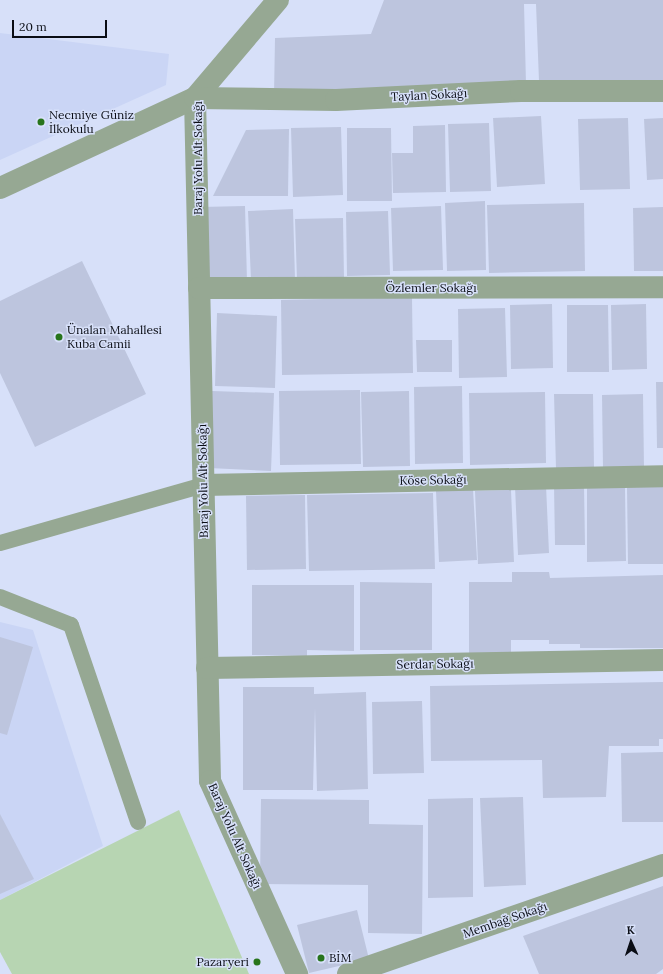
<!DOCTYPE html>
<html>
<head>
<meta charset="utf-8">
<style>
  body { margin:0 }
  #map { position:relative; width:663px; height:974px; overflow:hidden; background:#d7e0f9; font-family:Lora,serif }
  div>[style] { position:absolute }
  .built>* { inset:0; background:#cad5f5 }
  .green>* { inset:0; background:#b7d5b2 }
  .building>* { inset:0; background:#bdc5de }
  .service>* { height:16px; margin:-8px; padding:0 8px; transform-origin:8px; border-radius:8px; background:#96a893 }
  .minor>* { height:22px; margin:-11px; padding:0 11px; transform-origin:11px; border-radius:11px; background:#96a893 }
  .dots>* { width:11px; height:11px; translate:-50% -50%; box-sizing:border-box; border:2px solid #d7e0f9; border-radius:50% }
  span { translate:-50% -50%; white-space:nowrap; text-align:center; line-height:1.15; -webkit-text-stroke:3px #d7e0f9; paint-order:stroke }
  .street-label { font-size:12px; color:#0a0d15 }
  .poi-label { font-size:12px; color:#0a0d15 }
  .left { translate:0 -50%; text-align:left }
  .right { translate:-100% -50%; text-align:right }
  .north { position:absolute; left:611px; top:922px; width:40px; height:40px; -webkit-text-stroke:3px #d7e0f9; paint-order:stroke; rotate:357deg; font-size:11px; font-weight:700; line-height:16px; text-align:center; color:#0a0d15 }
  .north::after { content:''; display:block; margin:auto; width:14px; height:18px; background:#0a0d15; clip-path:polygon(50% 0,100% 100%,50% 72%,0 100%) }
  .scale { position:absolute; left:12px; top:20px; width:95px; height:18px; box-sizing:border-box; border:2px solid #0a0d15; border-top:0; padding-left:5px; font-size:12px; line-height:14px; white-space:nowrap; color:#0a0d15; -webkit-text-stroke:3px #d7e0f9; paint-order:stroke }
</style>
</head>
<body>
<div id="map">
  <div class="built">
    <i style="clip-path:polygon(0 33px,169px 54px,166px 85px,0 160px)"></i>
    <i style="clip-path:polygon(0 622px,33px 630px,103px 846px,0 900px)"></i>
  </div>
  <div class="green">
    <i style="clip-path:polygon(179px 810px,249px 974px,12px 974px,0 952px,0 900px)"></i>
  </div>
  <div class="building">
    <i style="clip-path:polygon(384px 0,663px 0,663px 83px,539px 81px,536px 4px,524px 4px,526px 84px,274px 95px,275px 38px,371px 34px)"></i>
    <i style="clip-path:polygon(541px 116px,545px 184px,497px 187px,493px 118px)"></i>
    <i style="clip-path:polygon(628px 118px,630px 189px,580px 190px,578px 119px)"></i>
    <i style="clip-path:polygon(663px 118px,663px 179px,647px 180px,644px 119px)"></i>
    <i style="clip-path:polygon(489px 123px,491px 191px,450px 192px,448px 124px)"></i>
    <i style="clip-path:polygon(445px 125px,446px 192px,393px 193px,392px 153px,413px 153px,413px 126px)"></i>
    <i style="clip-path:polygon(341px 127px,343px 195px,293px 197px,291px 128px)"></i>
    <i style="clip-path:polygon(347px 128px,391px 128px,392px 201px,347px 201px)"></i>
    <i style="clip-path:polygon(289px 129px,288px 196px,213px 196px,246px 130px)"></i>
    <i style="clip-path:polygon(485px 201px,486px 270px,447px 271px,445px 203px)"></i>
    <i style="clip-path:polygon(584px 203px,585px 271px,489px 273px,487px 205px)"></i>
    <i style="clip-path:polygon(245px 206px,247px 281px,204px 282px,201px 207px)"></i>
    <i style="clip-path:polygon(441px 206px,443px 270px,393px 271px,391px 208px)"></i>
    <i style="clip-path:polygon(663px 207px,663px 271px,634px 271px,633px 208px)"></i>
    <i style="clip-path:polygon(293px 209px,295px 279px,251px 280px,248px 211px)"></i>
    <i style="clip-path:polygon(388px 211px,390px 275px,347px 276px,346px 212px)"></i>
    <i style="clip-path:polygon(343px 218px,344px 278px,297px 280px,295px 219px)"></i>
    <i style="clip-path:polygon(82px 261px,146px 394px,35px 447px,0 373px,0 301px)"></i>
    <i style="clip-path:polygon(412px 297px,413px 373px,282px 375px,281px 300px)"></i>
    <i style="clip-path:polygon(552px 304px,553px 368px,511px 369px,510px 305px)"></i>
    <i style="clip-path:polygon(646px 304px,647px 369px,612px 370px,611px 305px)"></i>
    <i style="clip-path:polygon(567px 305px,608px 305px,609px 372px,567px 372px)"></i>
    <i style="clip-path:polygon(505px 308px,507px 377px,459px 378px,458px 309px)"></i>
    <i style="clip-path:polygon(217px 313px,277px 316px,275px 388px,215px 386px)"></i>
    <i style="clip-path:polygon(416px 340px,452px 340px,452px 372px,417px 372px)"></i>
    <i style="clip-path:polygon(656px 382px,663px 382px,663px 448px,657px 448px)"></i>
    <i style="clip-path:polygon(462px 386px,463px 463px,415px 464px,414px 387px)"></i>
    <i style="clip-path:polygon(360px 390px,361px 464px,280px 465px,279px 391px)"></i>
    <i style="clip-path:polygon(212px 391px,274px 393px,271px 471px,209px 468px)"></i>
    <i style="clip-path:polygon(409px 391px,410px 466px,363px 467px,361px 392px)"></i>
    <i style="clip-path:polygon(545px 392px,546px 463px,470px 465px,469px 393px)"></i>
    <i style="clip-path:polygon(554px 394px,593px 394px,594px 468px,556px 469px)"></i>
    <i style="clip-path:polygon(643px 394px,644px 468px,603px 469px,602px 395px)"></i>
    <i style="clip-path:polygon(546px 485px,549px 553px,518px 555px,515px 486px)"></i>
    <i style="clip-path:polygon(554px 485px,584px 485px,585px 545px,555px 545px)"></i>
    <i style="clip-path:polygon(587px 486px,625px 486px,626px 561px,587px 562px)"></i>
    <i style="clip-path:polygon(627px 487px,663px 487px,663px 564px,628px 564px)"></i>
    <i style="clip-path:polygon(473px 489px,477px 560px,439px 562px,436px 491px)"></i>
    <i style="clip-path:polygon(511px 490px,514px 562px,478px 564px,475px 491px)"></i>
    <i style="clip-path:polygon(433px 493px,435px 569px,309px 571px,307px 495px)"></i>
    <i style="clip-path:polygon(305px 495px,306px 569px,247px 570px,246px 496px)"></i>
    <i style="clip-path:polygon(512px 572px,549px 572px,550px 578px,663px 575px,663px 648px,580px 648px,580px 644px,549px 644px,549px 640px,511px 640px,511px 653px,469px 653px,469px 582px,512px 582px)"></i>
    <i style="clip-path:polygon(360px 582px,432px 583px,432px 650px,360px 650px)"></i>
    <i style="clip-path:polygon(252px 585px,354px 585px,354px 651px,307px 650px,307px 656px,252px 655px)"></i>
    <i style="clip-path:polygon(0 637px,33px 647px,7px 735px,0 733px)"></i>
    <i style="clip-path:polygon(663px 682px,663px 739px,659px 739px,659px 746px,609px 746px,606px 797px,543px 798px,542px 760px,431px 761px,430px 686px)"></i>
    <i style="clip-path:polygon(243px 687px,314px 687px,314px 694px,366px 692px,368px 789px,317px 791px,315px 708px,313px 790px,243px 790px)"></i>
    <i style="clip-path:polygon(422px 701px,424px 773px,373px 774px,372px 702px)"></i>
    <i style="clip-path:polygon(663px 752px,663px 822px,622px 822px,621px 753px)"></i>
    <i style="clip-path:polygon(523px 797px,526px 885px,484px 887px,480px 798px)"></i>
    <i style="clip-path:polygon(473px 798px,473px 897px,428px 898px,428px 799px)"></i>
    <i style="clip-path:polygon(261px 799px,369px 800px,369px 824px,423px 825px,422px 934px,368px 933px,368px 885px,260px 884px)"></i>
    <i style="clip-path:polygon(0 814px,34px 879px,0 894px)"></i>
    <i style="clip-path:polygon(663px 886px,663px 969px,656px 974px,539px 974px,523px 936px)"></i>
    <i style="clip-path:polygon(357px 910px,369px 959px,309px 973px,297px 925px)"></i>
  </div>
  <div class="service">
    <i style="left:0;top:543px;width:211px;rotate:-15.9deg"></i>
    <i style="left:0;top:597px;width:76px;rotate:21.5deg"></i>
    <i style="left:71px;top:625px;width:208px;rotate:71.2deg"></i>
  </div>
  <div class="minor">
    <i style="left:278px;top:0;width:128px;rotate:130.3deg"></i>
    <i style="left:195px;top:98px;width:683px;rotate:88.74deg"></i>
    <i style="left:210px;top:781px;width:212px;rotate:65.7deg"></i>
    <i style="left:0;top:188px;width:215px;rotate:-24.8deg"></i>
    <i style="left:195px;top:98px;width:141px;rotate:0.8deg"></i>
    <i style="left:336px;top:100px;width:185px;rotate:-2.8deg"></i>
    <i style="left:521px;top:91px;width:142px"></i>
    <i style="left:199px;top:288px;width:464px;rotate:-0.1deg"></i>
    <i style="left:203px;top:485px;width:460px;rotate:-1.1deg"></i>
    <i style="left:207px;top:668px;width:456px;rotate:-1deg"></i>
    <i style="left:348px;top:974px;width:333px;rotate:-19.1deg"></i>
  </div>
  <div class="dots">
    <i style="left:41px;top:122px;background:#27741b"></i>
    <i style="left:59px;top:337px;background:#27741b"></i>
    <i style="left:321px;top:958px;background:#27741b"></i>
    <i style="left:257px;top:962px;background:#27741b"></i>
  </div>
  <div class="street-label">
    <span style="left:429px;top:95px;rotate:-3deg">Taylan Sokağı</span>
    <span style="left:198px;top:158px;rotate:-90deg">Baraj Yolu Alt Sokağı</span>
    <span style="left:431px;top:288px">Özlemler Sokağı</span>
    <span style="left:433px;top:480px;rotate:-1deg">Köse Sokağı</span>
    <span style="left:203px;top:481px;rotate:-91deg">Baraj Yolu Alt Sokağı</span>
    <span style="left:435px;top:664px;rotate:-1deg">Serdar Sokağı</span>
    <span style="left:235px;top:836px;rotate:66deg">Baraj Yolu Alt Sokağı</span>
    <span style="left:505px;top:920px;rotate:-19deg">Membağ Sokağı</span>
  </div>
  <div class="poi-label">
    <span class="left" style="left:49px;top:122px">Necmiye Güniz<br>İlkokulu</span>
    <span class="left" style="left:67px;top:337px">Ünalan Mahallesi<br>Kuba Camii</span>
    <span class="left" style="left:329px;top:958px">BİM</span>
    <span class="right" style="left:249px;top:962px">Pazaryeri</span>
  </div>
  <div class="north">K</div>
  <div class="scale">20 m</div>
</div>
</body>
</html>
